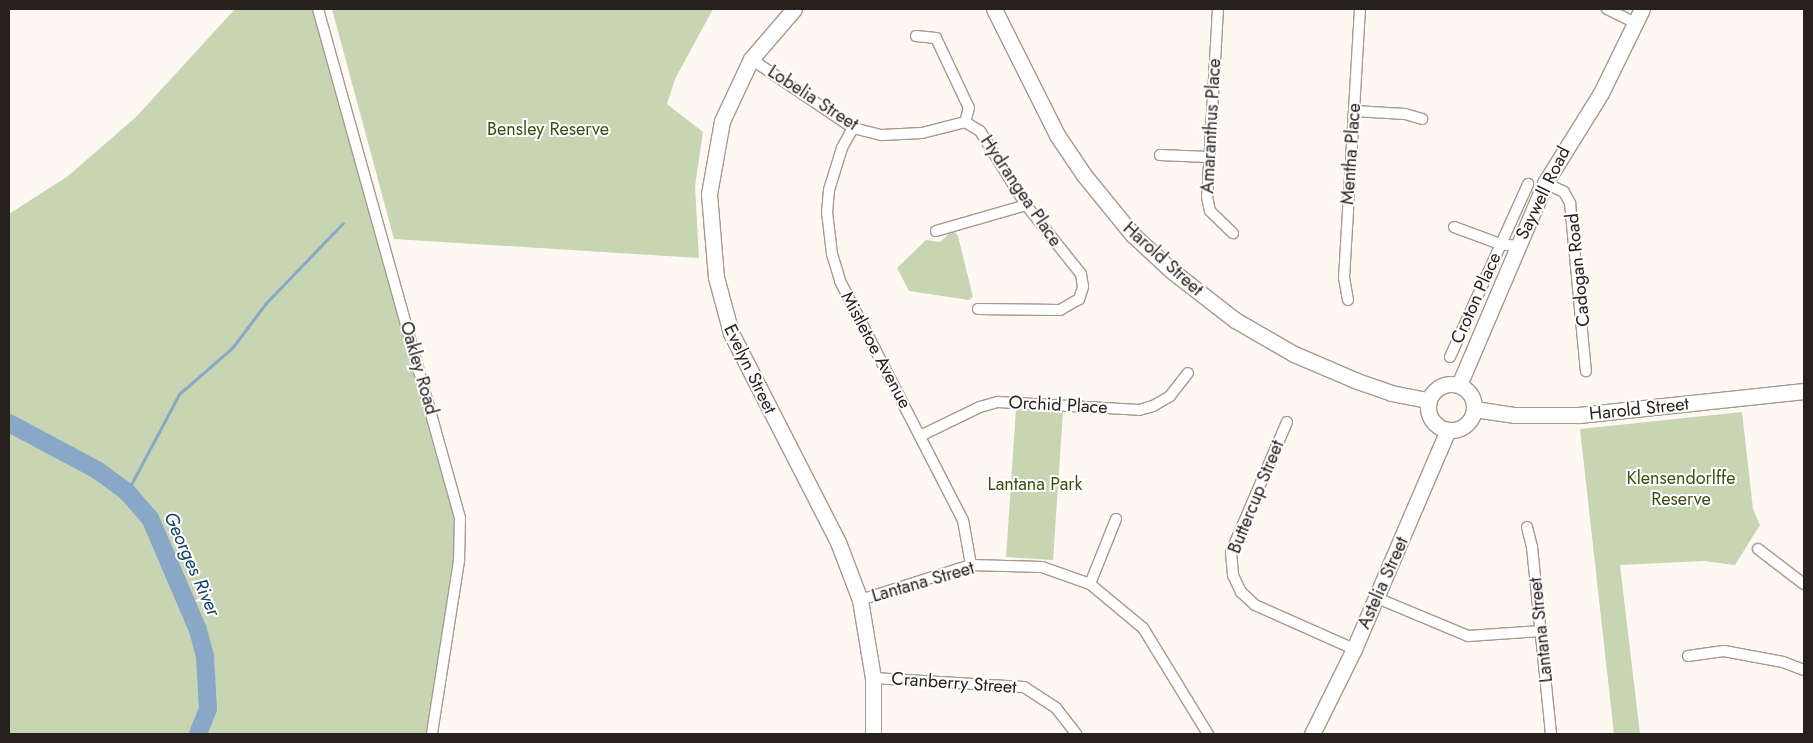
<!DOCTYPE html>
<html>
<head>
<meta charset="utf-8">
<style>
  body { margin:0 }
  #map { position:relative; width:1813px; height:743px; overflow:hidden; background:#fef8f3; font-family:Jost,sans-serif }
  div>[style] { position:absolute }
  .green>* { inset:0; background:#c8d5b2 }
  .stream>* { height:3px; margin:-1.5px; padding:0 1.5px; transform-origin:1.5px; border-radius:1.5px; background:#89a7c7 }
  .river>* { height:18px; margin:-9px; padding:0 9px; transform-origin:9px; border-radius:9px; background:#89a7c7 }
  .roads { filter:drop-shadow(1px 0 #a79a8f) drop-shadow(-1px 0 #a79a8f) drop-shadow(0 1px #a79a8f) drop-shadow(0 -1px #a79a8f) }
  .street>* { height:10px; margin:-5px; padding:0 5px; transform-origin:5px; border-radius:5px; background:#fff }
  .secondary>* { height:15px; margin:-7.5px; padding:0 7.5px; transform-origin:7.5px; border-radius:7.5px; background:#fff }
  .secondary>.ring { margin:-7.5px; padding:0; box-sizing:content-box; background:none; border:15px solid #fff; border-radius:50% }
  span { translate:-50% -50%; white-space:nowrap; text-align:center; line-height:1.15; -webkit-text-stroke:4px #fff; paint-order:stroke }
  .street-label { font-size:18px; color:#26211d }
  .park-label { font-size:18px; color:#3c4e10 }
  .water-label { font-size:19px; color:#14406a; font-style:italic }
  .frame { position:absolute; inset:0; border:10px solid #26211d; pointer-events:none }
</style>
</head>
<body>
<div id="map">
  <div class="green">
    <i style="clip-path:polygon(235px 9px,313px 9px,451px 502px,456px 529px,453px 571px,426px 734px,9px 734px,9px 214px,68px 176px,136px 117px)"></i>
    <i style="clip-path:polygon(332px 9px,713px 9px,675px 79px,667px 104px,703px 132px,695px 186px,699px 258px,394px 239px)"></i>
    <i style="clip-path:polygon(953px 230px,958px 236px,973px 297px,969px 300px,909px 291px,897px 268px,926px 240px,940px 242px)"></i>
    <i style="clip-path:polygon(1016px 409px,1063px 412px,1053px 560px,1006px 557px)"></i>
    <i style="clip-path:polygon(1742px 412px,1753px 509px,1760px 525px,1735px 565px,1704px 561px,1620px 565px,1640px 734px,1614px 734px,1580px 429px)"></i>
  </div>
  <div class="stream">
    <i style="left:127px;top:492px;width:111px;rotate:-62deg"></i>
    <i style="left:179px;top:394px;width:70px;rotate:-41deg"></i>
    <i style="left:232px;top:348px;width:56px;rotate:-52.9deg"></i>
    <i style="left:266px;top:303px;width:111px;rotate:-46.1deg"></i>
  </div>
  <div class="river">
    <i style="left:9px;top:423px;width:100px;rotate:28.1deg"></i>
    <i style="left:97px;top:470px;width:37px;rotate:36deg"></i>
    <i style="left:127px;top:492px;width:35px;rotate:49deg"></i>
    <i style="left:150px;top:518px;width:122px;rotate:66.8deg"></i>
    <i style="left:198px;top:630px;width:28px;rotate:75deg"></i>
    <i style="left:205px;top:657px;width:52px;rotate:86.7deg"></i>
    <i style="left:208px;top:709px;width:27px;rotate:112deg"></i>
  </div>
  <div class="roads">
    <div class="street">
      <i style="left:318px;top:9px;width:528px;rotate:74.41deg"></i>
      <i style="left:460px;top:518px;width:43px;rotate:91.3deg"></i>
      <i style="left:459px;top:561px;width:175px;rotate:98.9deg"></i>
      <i style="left:1218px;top:9px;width:188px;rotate:93.3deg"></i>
      <i style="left:1207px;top:197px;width:14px;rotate:78deg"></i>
      <i style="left:1210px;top:211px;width:32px;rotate:44deg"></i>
      <i style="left:1607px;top:9px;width:32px;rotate:26deg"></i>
      <i style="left:916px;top:36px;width:20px;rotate:6deg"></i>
      <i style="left:936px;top:38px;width:77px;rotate:64.8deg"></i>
      <i style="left:969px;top:108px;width:15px;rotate:106deg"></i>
      <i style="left:751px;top:59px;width:123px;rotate:34.1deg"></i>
      <i style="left:853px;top:128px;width:30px;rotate:14deg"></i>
      <i style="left:882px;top:135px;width:40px;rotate:-2.9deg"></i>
      <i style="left:922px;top:133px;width:44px;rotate:-14.3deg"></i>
      <i style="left:965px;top:122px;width:17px;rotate:31deg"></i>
      <i style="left:980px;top:131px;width:87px;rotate:58.1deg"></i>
      <i style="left:1026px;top:205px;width:88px;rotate:51.4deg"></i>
      <i style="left:1081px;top:274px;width:13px;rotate:81deg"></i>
      <i style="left:1083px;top:287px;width:13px;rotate:108deg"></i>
      <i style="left:1079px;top:299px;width:22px;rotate:150deg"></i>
      <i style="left:1060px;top:310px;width:82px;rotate:-179.3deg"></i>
      <i style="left:1354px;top:111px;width:51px;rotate:3.4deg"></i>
      <i style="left:1405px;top:114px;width:18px;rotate:16deg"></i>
      <i style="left:853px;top:128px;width:23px;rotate:119deg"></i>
      <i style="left:842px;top:148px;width:44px;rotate:107.2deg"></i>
      <i style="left:829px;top:190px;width:22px;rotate:95deg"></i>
      <i style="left:827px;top:212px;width:42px;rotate:83.2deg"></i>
      <i style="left:832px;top:254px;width:28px;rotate:73deg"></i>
      <i style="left:840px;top:281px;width:269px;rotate:62.8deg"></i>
      <i style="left:963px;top:520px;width:46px;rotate:79.9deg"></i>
      <i style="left:1160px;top:155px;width:47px;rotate:2.4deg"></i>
      <i style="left:1545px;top:183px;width:21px;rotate:25deg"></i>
      <i style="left:1564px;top:192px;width:13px;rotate:61deg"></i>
      <i style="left:1570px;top:203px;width:169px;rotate:84.6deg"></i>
      <i style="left:1454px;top:227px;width:49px;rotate:20.3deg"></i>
      <i style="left:1500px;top:244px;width:17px;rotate:7deg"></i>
      <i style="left:936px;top:231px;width:94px;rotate:-16.1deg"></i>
      <i style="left:1348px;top:300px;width:22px;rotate:-100deg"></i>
      <i style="left:1344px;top:278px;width:269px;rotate:-86.6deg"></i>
      <i style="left:1450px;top:357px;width:190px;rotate:-65.7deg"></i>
      <i style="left:1287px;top:422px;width:142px;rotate:113.3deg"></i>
      <i style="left:1231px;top:552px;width:23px;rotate:85deg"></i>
      <i style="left:1233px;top:575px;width:19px;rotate:65deg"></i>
      <i style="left:1241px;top:592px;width:19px;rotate:43deg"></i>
      <i style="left:1255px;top:605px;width:108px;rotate:24deg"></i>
      <i style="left:920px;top:436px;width:67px;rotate:-25.8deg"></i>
      <i style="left:980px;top:407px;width:19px;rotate:-16deg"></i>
      <i style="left:998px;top:402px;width:141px;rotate:3.2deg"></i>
      <i style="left:1139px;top:410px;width:15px;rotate:-16deg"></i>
      <i style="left:1153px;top:406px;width:20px;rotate:-30deg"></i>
      <i style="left:1170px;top:396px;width:29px;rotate:-52deg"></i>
      <i style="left:1527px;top:527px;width:21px;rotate:76deg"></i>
      <i style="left:1532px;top:547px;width:188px;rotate:84.2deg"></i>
      <i style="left:1758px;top:549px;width:58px;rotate:37.3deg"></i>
      <i style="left:1090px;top:584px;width:70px;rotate:-68.2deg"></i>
      <i style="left:1377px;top:598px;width:99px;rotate:22.7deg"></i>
      <i style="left:1468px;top:636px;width:73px;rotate:-3.9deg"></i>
      <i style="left:860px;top:600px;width:116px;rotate:-17.5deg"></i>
      <i style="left:971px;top:565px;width:71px;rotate:1.6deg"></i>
      <i style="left:1042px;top:567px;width:51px;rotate:19.5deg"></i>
      <i style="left:1090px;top:584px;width:69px;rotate:39.7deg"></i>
      <i style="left:1143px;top:628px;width:124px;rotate:58.5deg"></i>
      <i style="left:1688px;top:656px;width:36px;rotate:-8deg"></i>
      <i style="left:1724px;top:651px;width:60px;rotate:10.6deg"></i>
      <i style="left:1783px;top:662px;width:22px;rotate:21deg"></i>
      <i style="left:873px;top:678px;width:151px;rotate:3.4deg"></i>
      <i style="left:1024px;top:687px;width:38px;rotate:33deg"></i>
      <i style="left:1056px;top:708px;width:33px;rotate:52deg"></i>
    </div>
    <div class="secondary">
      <i style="left:794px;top:9px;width:66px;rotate:130.7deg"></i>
      <i style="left:751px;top:59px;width:68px;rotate:115.1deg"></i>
      <i style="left:722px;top:121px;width:74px;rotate:100.1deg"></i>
      <i style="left:709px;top:194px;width:83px;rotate:85.2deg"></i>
      <i style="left:716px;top:277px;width:58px;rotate:75deg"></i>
      <i style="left:731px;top:333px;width:235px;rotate:62.9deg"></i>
      <i style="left:838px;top:542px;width:62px;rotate:69.2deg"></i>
      <i style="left:860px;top:600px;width:79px;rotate:80.5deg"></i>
      <i style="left:873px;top:678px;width:56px;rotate:90deg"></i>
      <i style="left:994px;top:9px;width:141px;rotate:63.4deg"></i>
      <i style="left:1057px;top:135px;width:48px;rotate:56deg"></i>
      <i style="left:1084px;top:175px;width:77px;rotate:50.8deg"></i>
      <i style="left:1133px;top:235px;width:53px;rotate:42.7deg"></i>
      <i style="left:1172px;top:271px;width:80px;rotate:37.9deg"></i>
      <i style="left:1235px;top:320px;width:68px;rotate:30deg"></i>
      <i style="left:1294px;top:354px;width:69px;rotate:23.2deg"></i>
      <i style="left:1357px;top:381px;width:36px;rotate:19deg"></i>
      <i style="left:1391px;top:393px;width:38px;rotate:11deg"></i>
      <i class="ring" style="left:1428px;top:384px;width:31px;height:31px"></i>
      <i style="left:1459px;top:385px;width:220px;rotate:-66.9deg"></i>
      <i style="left:1545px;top:183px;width:106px;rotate:-58.1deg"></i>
      <i style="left:1601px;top:93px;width:93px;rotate:-64deg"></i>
      <i style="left:1474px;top:409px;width:40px;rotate:8.5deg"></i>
      <i style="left:1514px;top:415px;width:65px"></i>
      <i style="left:1579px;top:415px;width:226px;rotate:-6.1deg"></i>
      <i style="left:1312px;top:734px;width:95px;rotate:-63.7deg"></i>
      <i style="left:1354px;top:649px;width:238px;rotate:-66.8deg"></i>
    </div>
  </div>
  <div class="street-label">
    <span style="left:813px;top:98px;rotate:33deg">Lobelia Street</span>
    <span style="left:1211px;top:126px;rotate:-87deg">Amaranthus Place</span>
    <span style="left:1351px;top:154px;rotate:-86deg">Mentha Place</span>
    <span style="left:1021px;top:191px;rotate:56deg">Hydrangea Place</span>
    <span style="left:1543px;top:193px;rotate:-64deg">Saywell Road</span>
    <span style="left:1163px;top:259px;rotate:42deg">Harold Street</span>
    <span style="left:1578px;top:270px;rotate:-96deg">Cadogan Road</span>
    <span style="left:1476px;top:298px;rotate:-66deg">Croton Place</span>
    <span style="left:876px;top:350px;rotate:62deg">Mistletoe Avenue</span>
    <span style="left:419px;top:368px;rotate:74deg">Oakley Road</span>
    <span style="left:750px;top:369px;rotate:64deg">Evelyn Street</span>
    <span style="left:1058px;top:405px;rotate:3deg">Orchid Place</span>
    <span style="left:1639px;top:409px;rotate:-6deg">Harold Street</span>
    <span style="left:1256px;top:497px;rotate:-68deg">Buttercup Street</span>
    <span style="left:923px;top:582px;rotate:-16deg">Lantana Street</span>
    <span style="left:1383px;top:583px;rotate:-66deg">Astelia Street</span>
    <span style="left:1541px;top:630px;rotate:-96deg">Lantana Street</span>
    <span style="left:954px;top:683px;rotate:4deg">Cranberry Street</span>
  </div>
  <div class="park-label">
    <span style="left:548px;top:129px">Bensley Reserve</span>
    <span style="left:1681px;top:489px">Klensendorlffe<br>Reserve</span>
    <span style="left:1035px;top:484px">Lantana Park</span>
  </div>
  <div class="water-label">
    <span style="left:192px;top:564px;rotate:66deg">Georges River</span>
  </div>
  <div class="frame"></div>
</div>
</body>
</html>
